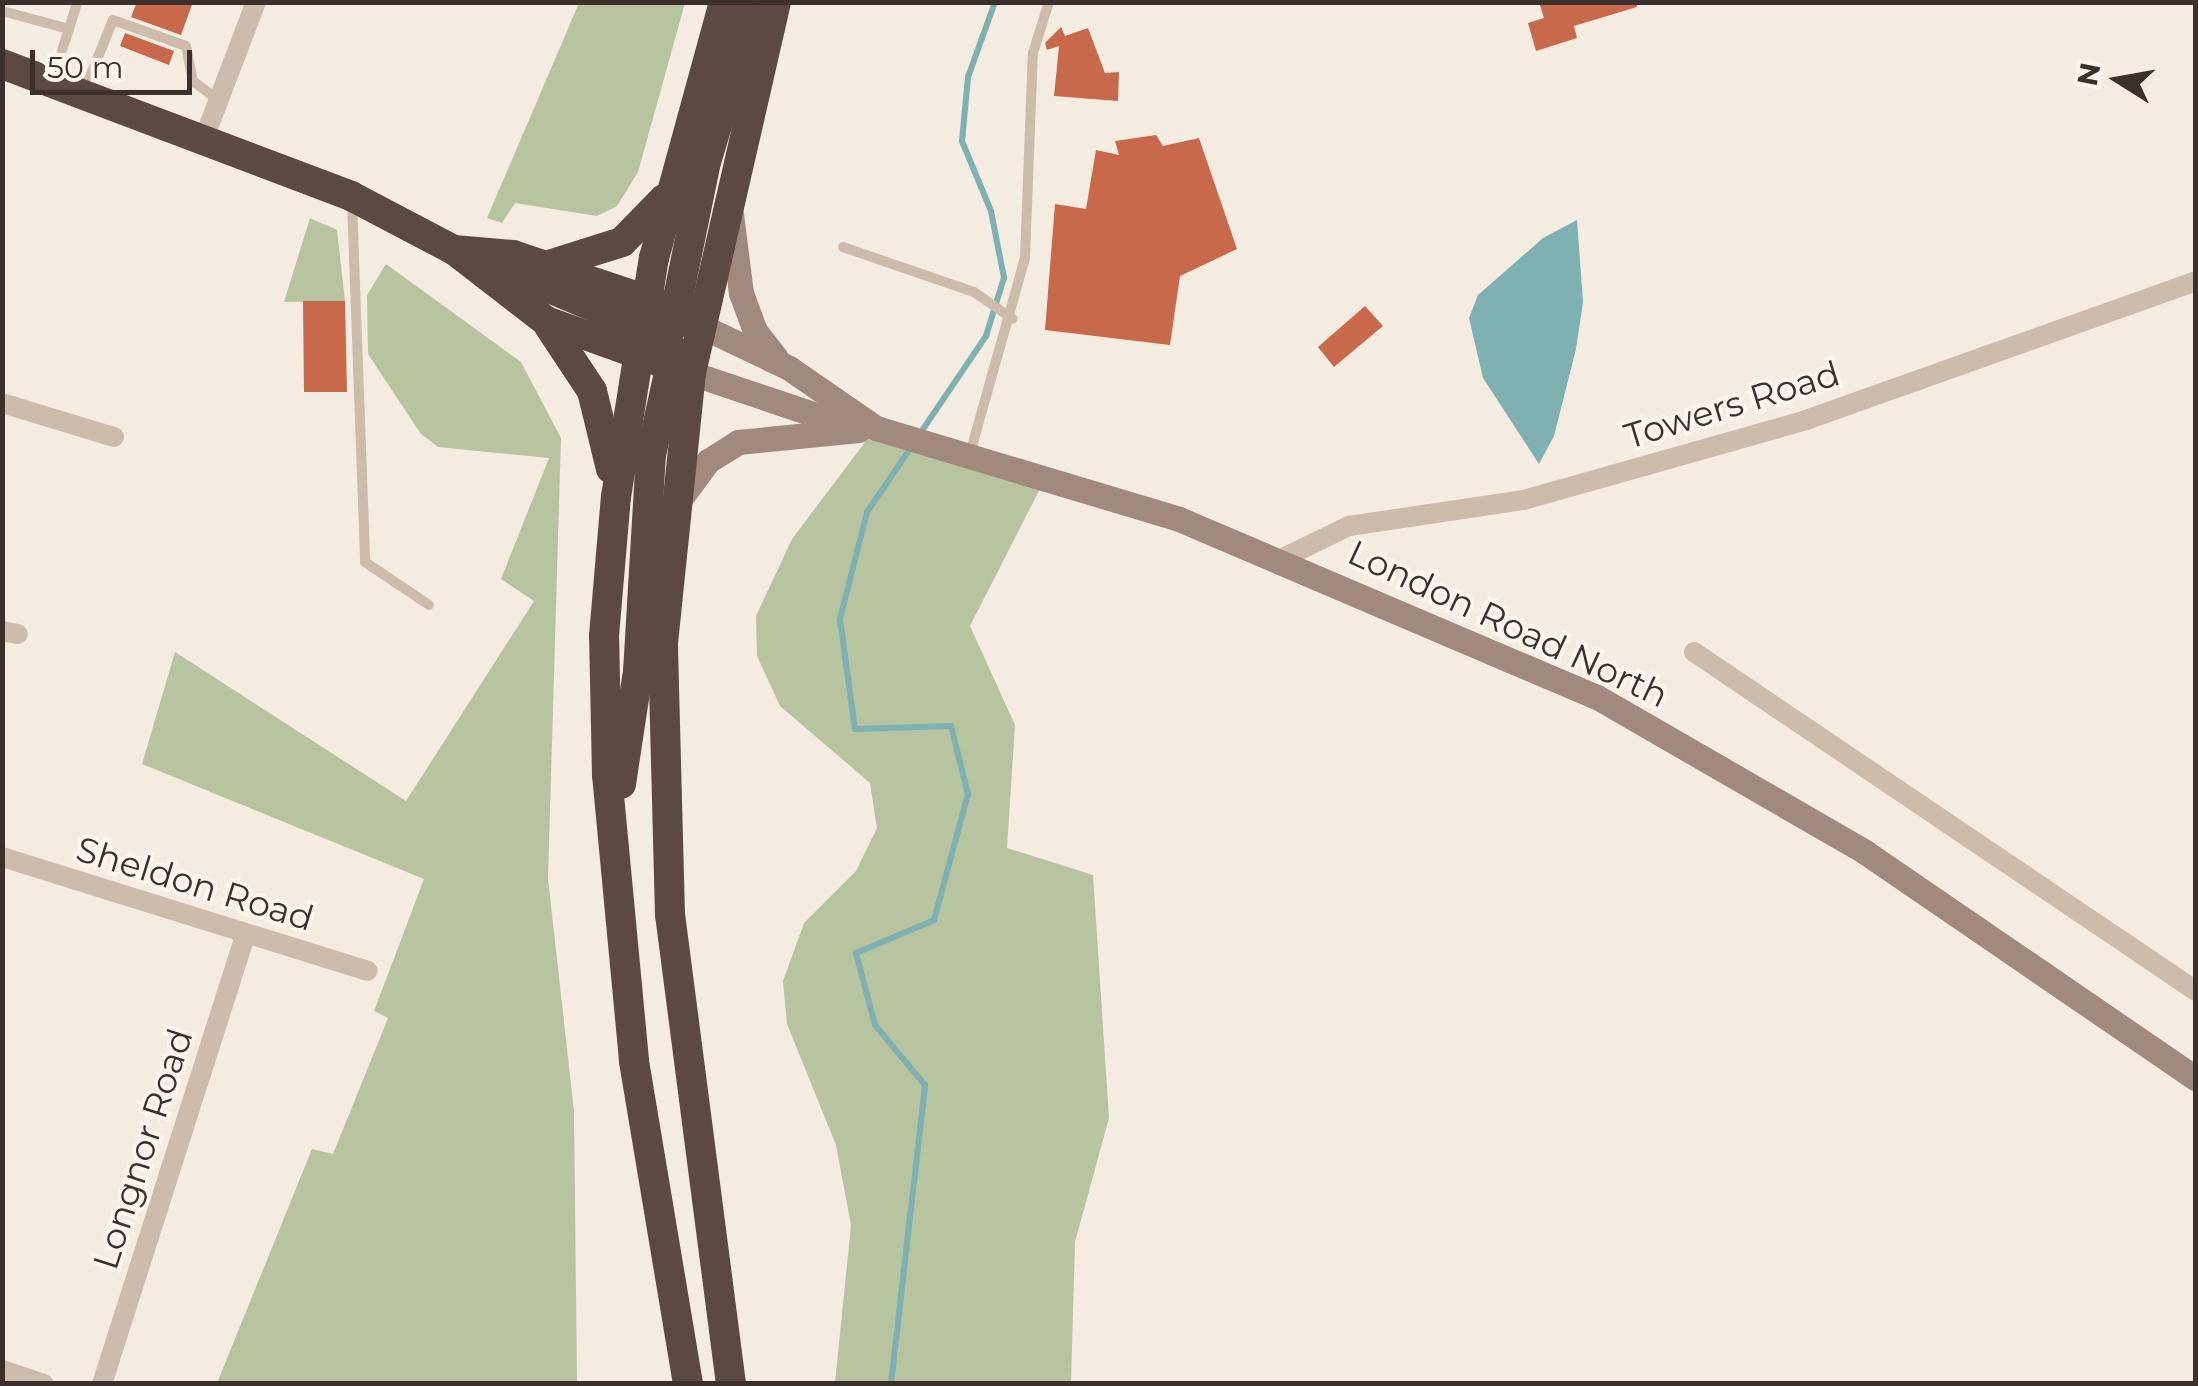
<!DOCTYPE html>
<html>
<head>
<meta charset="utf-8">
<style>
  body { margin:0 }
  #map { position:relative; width:2198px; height:1386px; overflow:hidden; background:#f4ebe1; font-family:Montserrat,sans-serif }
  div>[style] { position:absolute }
  .green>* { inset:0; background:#b8c4a0 }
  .water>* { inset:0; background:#7fb0b2 }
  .stream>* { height:6px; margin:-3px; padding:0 3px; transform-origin:3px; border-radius:3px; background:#7fb0b2 }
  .building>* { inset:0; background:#c8694b }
  .lane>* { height:10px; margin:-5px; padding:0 5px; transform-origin:5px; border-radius:5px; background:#cdbbac }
  .street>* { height:20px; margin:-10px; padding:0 10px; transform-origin:10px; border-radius:10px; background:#cdbbac }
  .secondary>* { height:25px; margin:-12.5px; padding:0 12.5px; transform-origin:12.5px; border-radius:12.5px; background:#a18a7d }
  .highway>* { height:30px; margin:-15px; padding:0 15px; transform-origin:15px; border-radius:15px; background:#5c4a42 }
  span { translate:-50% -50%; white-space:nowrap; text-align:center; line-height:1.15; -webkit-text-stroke:8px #fbf5ee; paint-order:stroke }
  .street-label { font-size:35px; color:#3b302b }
  .frame { position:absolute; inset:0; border:5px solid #3b302b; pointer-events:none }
  .north { position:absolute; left:2068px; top:30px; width:100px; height:100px; -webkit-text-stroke:8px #fbf5ee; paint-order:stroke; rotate:281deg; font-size:28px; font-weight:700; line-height:40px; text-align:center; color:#3b302b }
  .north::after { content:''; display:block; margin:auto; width:35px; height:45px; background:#3b302b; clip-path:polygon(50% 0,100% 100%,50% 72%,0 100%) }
  .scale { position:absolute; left:30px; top:50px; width:162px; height:45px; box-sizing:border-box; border:5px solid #3b302b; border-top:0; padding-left:12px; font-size:30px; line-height:35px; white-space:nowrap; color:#3b302b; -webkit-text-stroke:8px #fbf5ee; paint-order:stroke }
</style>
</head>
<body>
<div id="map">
  <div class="green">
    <i style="clip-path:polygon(579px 3px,685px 3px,638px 172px,617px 206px,597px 216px,515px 203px,502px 223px,487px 218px)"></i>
    <i style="clip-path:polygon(310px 218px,337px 230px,345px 301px,284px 302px)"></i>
    <i style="clip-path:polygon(386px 264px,521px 362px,561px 438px,548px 879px,574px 1111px,577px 1383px,217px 1383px,312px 1149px,333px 1154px,388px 1018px,374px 1011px,424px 879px,142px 764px,175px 652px,406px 801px,534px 601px,501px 579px,549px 458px,438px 447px,421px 434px,368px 354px,367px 295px)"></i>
    <i style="clip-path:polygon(872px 433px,1044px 481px,970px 626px,1015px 725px,1007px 848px,1093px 875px,1109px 1118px,1075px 1242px,1071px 1383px,835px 1383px,851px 1225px,836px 1145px,787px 1024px,783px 981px,804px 923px,856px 871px,877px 828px,870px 783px,780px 706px,757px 656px,756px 616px,792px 539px)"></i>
  </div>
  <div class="water">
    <i style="clip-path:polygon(1577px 220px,1583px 302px,1576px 349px,1554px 436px,1539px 464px,1483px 378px,1469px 318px,1478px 295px,1543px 238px)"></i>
  </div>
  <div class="stream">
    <i style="left:919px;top:435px;width:120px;rotate:-55.9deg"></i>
    <i style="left:986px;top:336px;width:61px;rotate:-72.8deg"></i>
    <i style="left:1004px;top:278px;width:68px;rotate:-101deg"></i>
    <i style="left:991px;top:211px;width:76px;rotate:-112.5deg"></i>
    <i style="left:962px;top:141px;width:64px;rotate:-84.6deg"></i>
    <i style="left:968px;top:77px;width:80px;rotate:-70.2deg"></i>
    <i style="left:891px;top:1384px;width:301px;rotate:-83.5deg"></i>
    <i style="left:925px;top:1085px;width:78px;rotate:-129.8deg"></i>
    <i style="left:875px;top:1025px;width:74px;rotate:-104.8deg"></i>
    <i style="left:856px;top:953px;width:85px;rotate:-22.9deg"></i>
    <i style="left:934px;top:920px;width:131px;rotate:-74.9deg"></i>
    <i style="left:968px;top:794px;width:70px;rotate:-104deg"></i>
    <i style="left:951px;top:726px;width:96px;rotate:178.2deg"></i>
    <i style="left:855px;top:729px;width:111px;rotate:-97.8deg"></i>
    <i style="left:840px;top:619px;width:110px;rotate:-75.8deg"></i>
    <i style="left:867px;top:512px;width:80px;rotate:-55.7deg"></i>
  </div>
  <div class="building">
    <i style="clip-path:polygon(137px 2px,193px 2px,181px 35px,131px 17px)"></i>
    <i style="clip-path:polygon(1539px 2px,1636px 2px,1637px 7px,1574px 26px,1577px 38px,1536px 51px,1528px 23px,1544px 18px)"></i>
    <i style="clip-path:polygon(1061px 27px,1065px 36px,1088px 28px,1105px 73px,1119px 72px,1118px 101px,1054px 96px,1059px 46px,1047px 50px,1045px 43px)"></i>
    <i style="clip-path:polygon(125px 33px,174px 51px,169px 65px,120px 46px)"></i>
    <i style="clip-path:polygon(1156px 135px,1163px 146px,1199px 138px,1237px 249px,1180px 276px,1170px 345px,1045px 330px,1055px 204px,1086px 209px,1096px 150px,1119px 155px,1115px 141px)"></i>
    <i style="clip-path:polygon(303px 301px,345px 301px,347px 392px,304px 392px)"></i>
    <i style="clip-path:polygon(1365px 306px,1383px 326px,1334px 367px,1318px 347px)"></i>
  </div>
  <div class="lane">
    <i style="left:2px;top:11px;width:69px;rotate:15deg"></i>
    <i style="left:69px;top:29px;width:51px;rotate:108.4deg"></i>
    <i style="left:69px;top:29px;width:28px;rotate:-73deg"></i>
    <i style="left:85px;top:89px;width:74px;rotate:-67.9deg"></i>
    <i style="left:113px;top:20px;width:77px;rotate:19.6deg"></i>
    <i style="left:186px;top:46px;width:36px;rotate:79deg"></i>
    <i style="left:193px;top:81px;width:31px;rotate:37deg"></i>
    <i style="left:352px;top:202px;width:360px;rotate:87.9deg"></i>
    <i style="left:365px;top:562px;width:77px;rotate:33.9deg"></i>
    <i style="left:843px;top:247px;width:139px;rotate:19deg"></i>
    <i style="left:974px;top:292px;width:47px;rotate:34.7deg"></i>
    <i style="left:969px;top:457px;width:207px;rotate:-74.3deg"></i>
    <i style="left:1025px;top:258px;width:205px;rotate:-87.8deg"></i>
    <i style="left:1033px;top:53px;width:53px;rotate:-72.6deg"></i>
  </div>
  <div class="street">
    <i style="left:205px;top:136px;width:143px;rotate:-69.2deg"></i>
    <i style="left:2px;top:403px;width:117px;rotate:16.9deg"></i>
    <i style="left:1281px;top:559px;width:76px;rotate:-25.9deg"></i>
    <i style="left:1349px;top:526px;width:177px;rotate:-8.5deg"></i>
    <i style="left:1524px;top:500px;width:293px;rotate:-15.8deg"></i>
    <i style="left:1806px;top:420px;width:414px;rotate:-19.6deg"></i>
    <i style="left:2px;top:631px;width:16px;rotate:11deg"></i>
    <i style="left:1694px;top:652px;width:606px;rotate:34.03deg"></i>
    <i style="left:2px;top:857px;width:383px;rotate:17.3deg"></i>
    <i style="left:2px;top:1370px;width:44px;rotate:18.4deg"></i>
    <i style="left:102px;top:1384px;width:472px;rotate:-72.3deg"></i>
  </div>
  <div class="secondary">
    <i style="left:731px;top:214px;width:80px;rotate:82.8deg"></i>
    <i style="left:741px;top:293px;width:40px;rotate:69.8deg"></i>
    <i style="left:755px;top:331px;width:34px;rotate:52deg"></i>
    <i style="left:699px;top:325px;width:100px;rotate:25.5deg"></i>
    <i style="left:789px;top:368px;width:106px;rotate:34.6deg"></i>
    <i style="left:876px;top:428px;width:316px;rotate:16.7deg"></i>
    <i style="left:1179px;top:519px;width:454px;rotate:23.1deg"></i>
    <i style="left:1597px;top:697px;width:310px;rotate:30deg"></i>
    <i style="left:1865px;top:852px;width:401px;rotate:34.4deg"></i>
    <i style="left:691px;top:373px;width:169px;rotate:18.6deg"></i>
    <i style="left:677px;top:503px;width:52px;rotate:-53.6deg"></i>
    <i style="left:708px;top:461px;width:36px;rotate:-32deg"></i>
    <i style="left:738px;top:442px;width:121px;rotate:-5.7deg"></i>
  </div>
  <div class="highway">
    <i style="left:2px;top:64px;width:373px;rotate:20.7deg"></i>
    <i style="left:351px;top:196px;width:116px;rotate:27.7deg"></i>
    <i style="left:454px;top:250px;width:116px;rotate:37.7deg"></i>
    <i style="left:546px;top:321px;width:154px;rotate:19.7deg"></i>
    <i style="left:454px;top:250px;width:59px;rotate:4.8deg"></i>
    <i style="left:513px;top:255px;width:157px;rotate:18.6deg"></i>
    <i style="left:552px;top:264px;width:73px;rotate:-17.4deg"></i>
    <i style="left:622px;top:242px;width:60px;rotate:-45.7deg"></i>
    <i style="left:494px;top:265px;width:179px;rotate:22.7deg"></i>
    <i style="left:549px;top:326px;width:78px;rotate:56.5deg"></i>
    <i style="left:592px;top:391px;width:80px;rotate:76.3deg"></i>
    <i style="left:646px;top:357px;width:40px;rotate:-49deg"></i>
    <i style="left:672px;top:327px;width:168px;rotate:-78.4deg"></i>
    <i style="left:706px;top:162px;width:167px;rotate:-73.3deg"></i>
    <i style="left:621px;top:784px;width:113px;rotate:-81.4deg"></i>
    <i style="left:638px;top:672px;width:217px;rotate:-86.6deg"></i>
    <i style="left:651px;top:455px;width:107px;rotate:-77.6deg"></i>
    <i style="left:688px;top:1384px;width:328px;rotate:-99.5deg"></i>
    <i style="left:634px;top:1060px;width:286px;rotate:-95.4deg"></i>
    <i style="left:607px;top:775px;width:139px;rotate:-91.2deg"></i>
    <i style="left:604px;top:636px;width:140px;rotate:-85.1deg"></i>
    <i style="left:616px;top:497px;width:242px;rotate:-81deg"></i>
    <i style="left:654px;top:258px;width:265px;rotate:-74.7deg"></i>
    <i style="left:731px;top:1384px;width:473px;rotate:-97.4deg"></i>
    <i style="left:670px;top:915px;width:272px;rotate:-91.5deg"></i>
    <i style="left:663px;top:643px;width:271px;rotate:-84.1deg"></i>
    <i style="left:691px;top:373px;width:381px;rotate:-77.1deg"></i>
  </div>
  <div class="street-label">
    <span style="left:1732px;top:405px;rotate:-17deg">Towers Road</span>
    <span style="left:1508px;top:624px;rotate:25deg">London Road North</span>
    <span style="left:195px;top:884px;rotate:17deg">Sheldon Road</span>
    <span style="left:143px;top:1149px;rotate:-72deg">Longnor Road</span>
  </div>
  <div class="frame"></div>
  <div class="north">N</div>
  <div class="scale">50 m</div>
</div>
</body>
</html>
